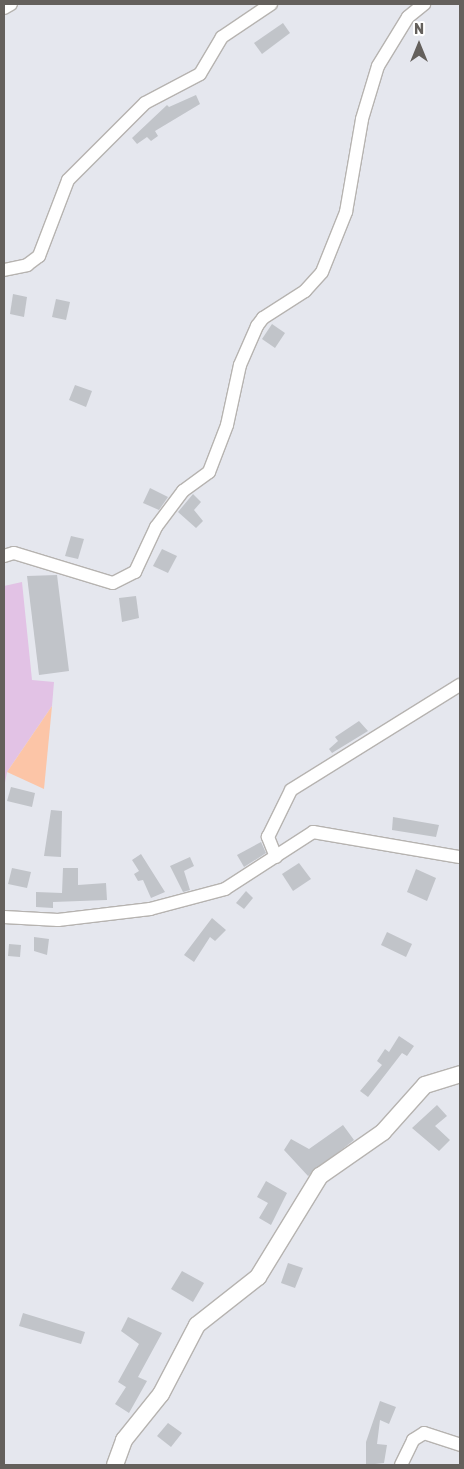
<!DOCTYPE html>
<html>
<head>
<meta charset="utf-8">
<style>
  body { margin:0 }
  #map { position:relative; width:464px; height:1469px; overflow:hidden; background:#e5e7ee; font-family:Rubik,sans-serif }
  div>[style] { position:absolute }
  .green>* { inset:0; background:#e2c2e5 }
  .water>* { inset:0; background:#fcc5a7 }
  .building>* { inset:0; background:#c1c4c9 }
  .roads { filter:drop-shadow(1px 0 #b6b3b0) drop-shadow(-1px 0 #b6b3b0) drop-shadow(0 1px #b6b3b0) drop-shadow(0 -1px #b6b3b0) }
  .minor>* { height:12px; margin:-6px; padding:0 6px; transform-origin:6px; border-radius:6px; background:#fff }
  .tertiary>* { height:16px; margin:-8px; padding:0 8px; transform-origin:8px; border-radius:8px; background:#fff }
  span { translate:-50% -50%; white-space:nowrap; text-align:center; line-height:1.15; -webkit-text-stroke:4px #fff; paint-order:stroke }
  .frame { position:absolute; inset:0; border:5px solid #64605c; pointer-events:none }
  .north { position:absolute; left:394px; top:20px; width:50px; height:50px; -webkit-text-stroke:4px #fff; paint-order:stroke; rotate:0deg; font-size:14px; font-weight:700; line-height:20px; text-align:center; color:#64605c }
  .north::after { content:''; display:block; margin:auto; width:18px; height:22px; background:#64605c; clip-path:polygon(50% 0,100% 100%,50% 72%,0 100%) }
</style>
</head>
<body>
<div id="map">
  <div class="green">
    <i style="clip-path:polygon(22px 582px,32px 680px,54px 682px,52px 706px,7px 772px,4px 788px,4px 586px)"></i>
  </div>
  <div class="water">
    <i style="clip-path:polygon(52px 706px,44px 789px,7px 772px)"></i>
  </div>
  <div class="building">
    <i style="clip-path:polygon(283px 23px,290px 33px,262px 54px,254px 43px)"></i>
    <i style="clip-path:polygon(196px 95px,200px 104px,155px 131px,158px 136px,151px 141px,147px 137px,137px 144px,132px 138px,167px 105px,169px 107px)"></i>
    <i style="clip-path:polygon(13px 294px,27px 297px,24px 317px,10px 314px)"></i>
    <i style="clip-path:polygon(56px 299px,70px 302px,66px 320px,52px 317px)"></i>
    <i style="clip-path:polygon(272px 324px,285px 333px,275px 348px,262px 339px)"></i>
    <i style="clip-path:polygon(75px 385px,92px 391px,86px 407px,69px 400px)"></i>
    <i style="clip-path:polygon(150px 488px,168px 497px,159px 510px,143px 503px)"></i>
    <i style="clip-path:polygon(193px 494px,201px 502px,194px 510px,203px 521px,196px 528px,178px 512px)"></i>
    <i style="clip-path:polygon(71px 536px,84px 539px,78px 559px,65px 556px)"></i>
    <i style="clip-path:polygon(162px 549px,177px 556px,168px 573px,153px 566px)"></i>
    <i style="clip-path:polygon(57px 575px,69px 671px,39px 675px,27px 576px)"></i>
    <i style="clip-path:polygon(136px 596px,139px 618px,122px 622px,119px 598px)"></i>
    <i style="clip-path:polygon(359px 721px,368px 731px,332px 753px,329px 749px,338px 741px,335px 737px)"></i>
    <i style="clip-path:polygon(11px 787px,35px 793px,32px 807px,7px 801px)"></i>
    <i style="clip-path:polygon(51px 810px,62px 811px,61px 857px,44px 856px)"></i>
    <i style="clip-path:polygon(393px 817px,439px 825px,436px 837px,392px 830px)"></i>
    <i style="clip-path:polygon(261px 842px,266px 853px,244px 867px,237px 855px)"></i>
    <i style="clip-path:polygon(141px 854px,165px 892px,151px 898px,143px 880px,138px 881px,134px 874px,139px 871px,132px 860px)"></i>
    <i style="clip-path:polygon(190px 857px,194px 866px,184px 871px,190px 890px,183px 892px,170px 866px)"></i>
    <i style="clip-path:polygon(299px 863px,311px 879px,293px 891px,282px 874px)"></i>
    <i style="clip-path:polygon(12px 868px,31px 872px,27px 888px,8px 884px)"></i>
    <i style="clip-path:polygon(63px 868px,78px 868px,78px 885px,106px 883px,107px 900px,53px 902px,53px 908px,36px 907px,36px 892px,62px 893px)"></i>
    <i style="clip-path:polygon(416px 869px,436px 878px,427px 901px,407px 892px)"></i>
    <i style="clip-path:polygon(246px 891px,253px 898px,244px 909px,236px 903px)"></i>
    <i style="clip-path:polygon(212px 918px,226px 930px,215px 941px,210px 937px,194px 962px,184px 955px)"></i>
    <i style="clip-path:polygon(387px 932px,412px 944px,406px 957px,381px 945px)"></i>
    <i style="clip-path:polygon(34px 937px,49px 939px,47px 955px,34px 951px)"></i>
    <i style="clip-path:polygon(9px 944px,21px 945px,20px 957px,8px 956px)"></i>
    <i style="clip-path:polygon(399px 1036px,414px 1046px,407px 1056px,402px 1053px,368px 1097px,360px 1091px,382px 1065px,377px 1061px,385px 1049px,389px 1052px)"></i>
    <i style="clip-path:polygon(437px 1105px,447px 1116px,435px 1126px,450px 1140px,439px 1151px,412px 1128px)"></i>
    <i style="clip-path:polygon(343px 1125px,354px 1140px,308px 1176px,284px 1150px,291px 1139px,309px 1149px)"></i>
    <i style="clip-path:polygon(266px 1181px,287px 1193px,271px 1225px,259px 1218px,268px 1203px,257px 1197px)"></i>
    <i style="clip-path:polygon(288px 1263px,303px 1268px,295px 1288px,281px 1283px)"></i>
    <i style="clip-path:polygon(182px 1271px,204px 1283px,193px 1302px,171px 1289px)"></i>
    <i style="clip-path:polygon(23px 1313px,85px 1332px,81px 1344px,19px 1326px)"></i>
    <i style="clip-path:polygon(128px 1317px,162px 1333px,138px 1377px,147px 1381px,129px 1413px,115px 1404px,126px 1387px,118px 1382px,139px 1344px,121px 1331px)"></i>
    <i style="clip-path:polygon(380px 1401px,396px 1407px,389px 1424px,380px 1420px,377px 1444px,387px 1445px,384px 1463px,366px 1465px,366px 1442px)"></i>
    <i style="clip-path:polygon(168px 1423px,182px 1433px,171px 1447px,157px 1436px)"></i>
  </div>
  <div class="roads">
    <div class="minor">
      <i style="left:4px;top:8px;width:8px;rotate:-30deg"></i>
      <i style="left:4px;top:270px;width:24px;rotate:-12deg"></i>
      <i style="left:27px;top:265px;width:15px;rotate:-37deg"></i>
      <i style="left:39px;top:256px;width:81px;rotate:-69.1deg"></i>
      <i style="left:68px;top:180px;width:109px;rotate:-45deg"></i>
      <i style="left:145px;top:103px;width:62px;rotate:-27.8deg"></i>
      <i style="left:200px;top:74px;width:43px;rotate:-59.3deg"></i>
      <i style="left:222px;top:37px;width:59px;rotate:-34deg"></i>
      <i style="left:4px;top:556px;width:10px;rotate:-17deg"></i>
      <i style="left:14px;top:553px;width:103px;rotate:16.9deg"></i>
      <i style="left:113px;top:583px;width:25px;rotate:-27deg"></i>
      <i style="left:135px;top:572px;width:50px;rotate:-65deg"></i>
      <i style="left:156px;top:527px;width:45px;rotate:-53.1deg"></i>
      <i style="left:183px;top:491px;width:32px;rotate:-36deg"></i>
      <i style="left:209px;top:472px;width:50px;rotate:-69deg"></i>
      <i style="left:227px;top:425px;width:61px;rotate:-77.8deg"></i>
      <i style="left:240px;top:365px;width:43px;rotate:-66.4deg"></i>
      <i style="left:257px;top:326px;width:10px;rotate:-53deg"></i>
      <i style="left:263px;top:318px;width:50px;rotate:-32.7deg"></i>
      <i style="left:305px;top:291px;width:25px;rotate:-48deg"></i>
      <i style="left:322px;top:272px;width:65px;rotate:-68.2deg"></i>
      <i style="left:346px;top:212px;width:94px;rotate:-80.2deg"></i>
      <i style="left:362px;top:119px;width:55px;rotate:-73.2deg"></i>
      <i style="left:378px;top:66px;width:57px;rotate:-58.5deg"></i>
      <i style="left:408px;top:17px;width:21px;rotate:-39deg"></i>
      <i style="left:276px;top:857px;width:22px;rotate:-112deg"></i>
      <i style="left:268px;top:837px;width:52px;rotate:-63.9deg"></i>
      <i style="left:291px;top:790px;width:199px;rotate:-31.9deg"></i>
      <i style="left:4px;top:917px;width:54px;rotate:3.2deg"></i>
      <i style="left:58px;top:920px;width:93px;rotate:-6.8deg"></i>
      <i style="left:150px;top:909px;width:78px;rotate:-14.9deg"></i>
      <i style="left:225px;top:889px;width:105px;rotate:-32.9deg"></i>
      <i style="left:313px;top:832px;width:149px;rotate:9.7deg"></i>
      <i style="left:401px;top:1465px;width:28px;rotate:-64deg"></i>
      <i style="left:413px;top:1440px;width:13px;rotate:-32deg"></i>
      <i style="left:424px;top:1433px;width:38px;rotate:18deg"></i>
    </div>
    <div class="tertiary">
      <i style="left:115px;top:1465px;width:27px;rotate:-70deg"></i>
      <i style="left:124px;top:1440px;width:59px;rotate:-51.2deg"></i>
      <i style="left:161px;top:1394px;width:78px;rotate:-62.4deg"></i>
      <i style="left:197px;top:1325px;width:78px;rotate:-38.2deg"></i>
      <i style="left:258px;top:1277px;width:119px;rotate:-58.5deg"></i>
      <i style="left:320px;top:1176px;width:77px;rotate:-34.9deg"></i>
      <i style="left:383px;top:1132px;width:63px;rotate:-48.2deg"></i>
      <i style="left:425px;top:1085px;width:37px;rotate:-17deg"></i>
    </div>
  </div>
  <div class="frame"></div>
  <div class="north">N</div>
</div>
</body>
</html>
